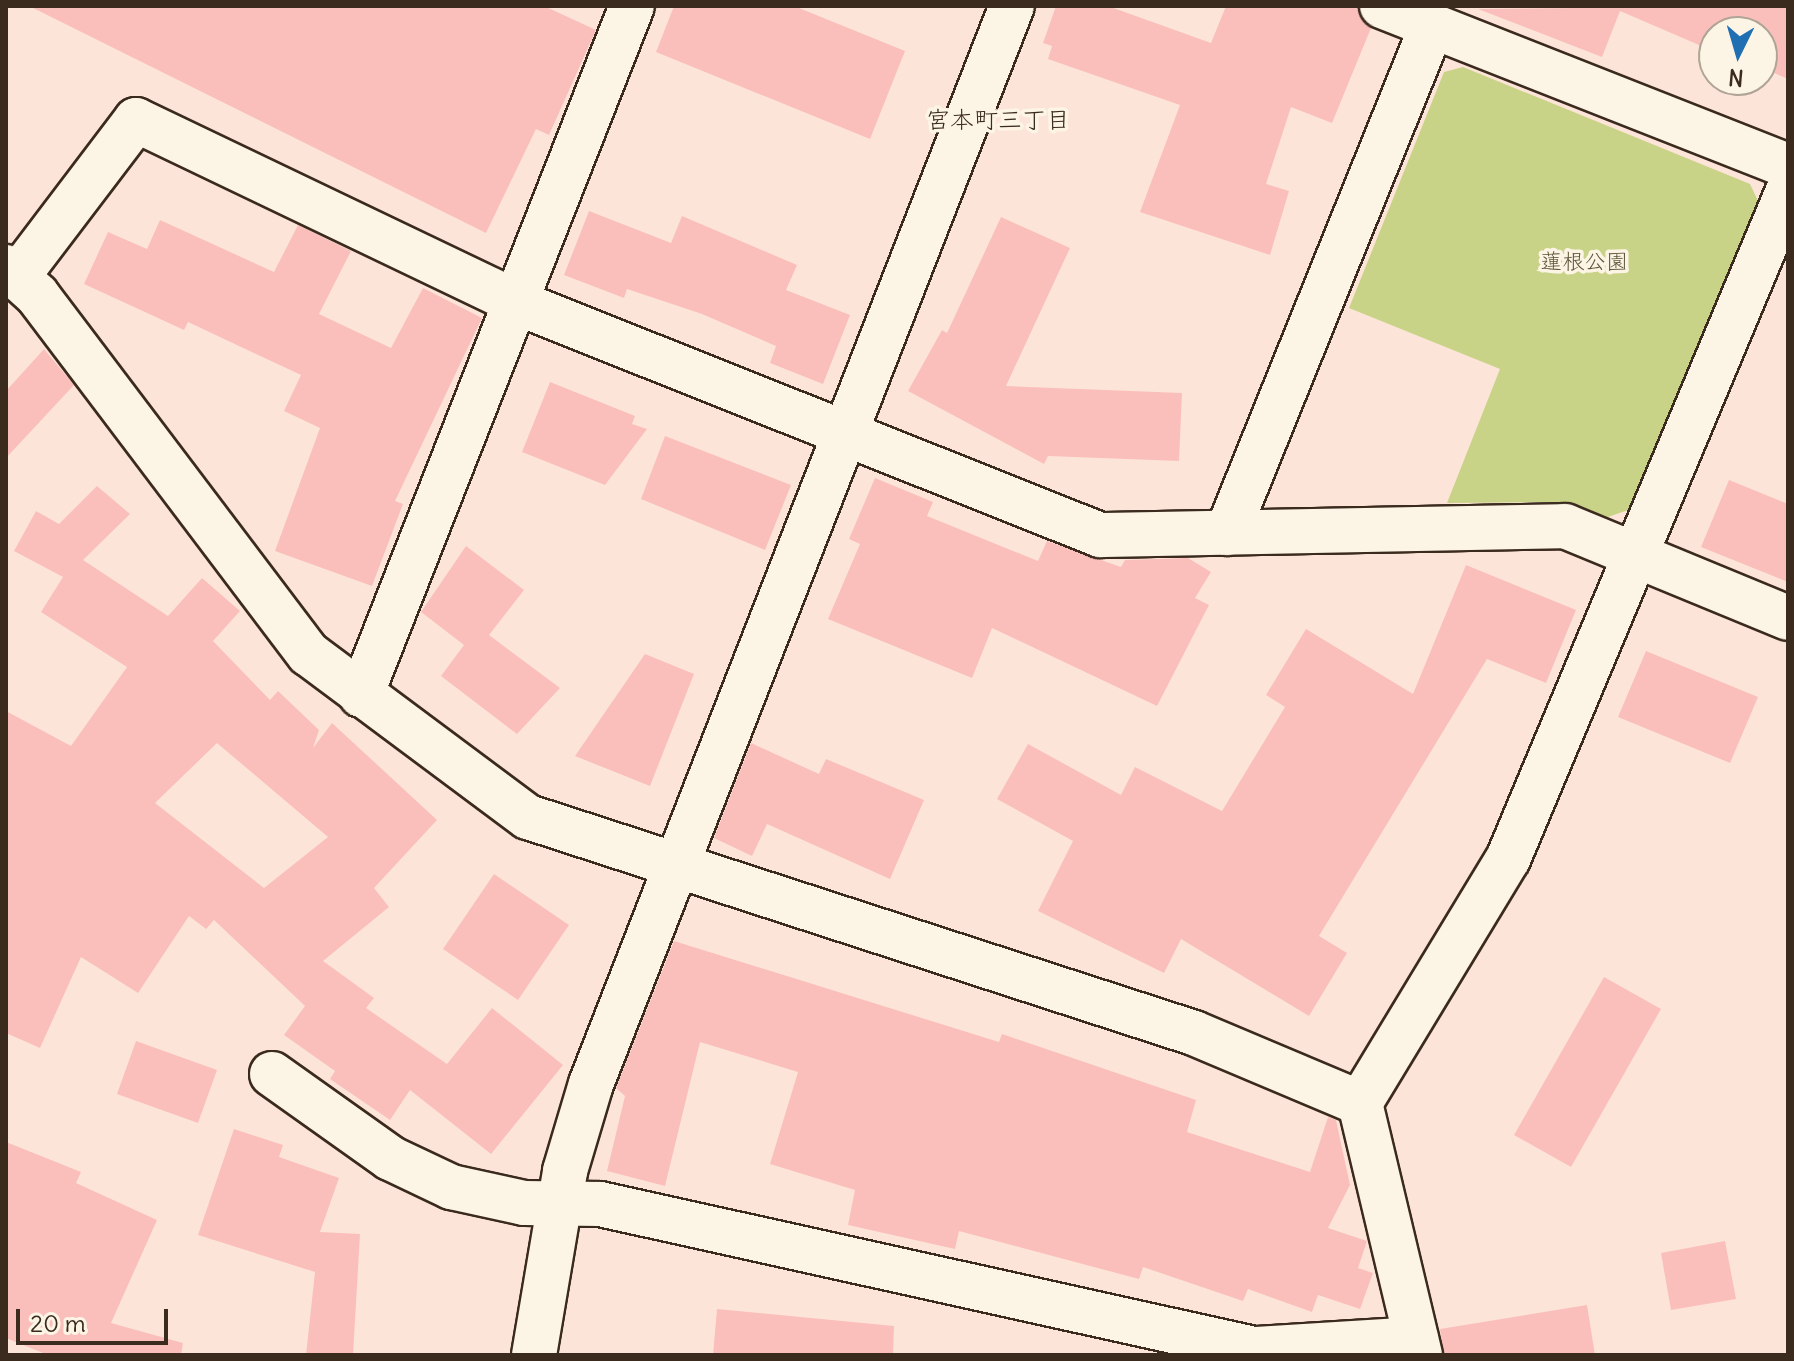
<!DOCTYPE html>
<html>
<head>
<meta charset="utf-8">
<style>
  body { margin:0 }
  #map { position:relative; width:1794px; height:1361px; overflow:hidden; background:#fce5d8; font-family:Delius,"Klee One",sans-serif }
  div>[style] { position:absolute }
  .green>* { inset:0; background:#c9d387 }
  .building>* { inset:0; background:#fbbfbb }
  .roads { filter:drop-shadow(2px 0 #3b2a1e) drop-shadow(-2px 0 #3b2a1e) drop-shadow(0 2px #3b2a1e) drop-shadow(0 -2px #3b2a1e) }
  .street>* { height:44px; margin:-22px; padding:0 22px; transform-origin:22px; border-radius:22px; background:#fcf5e5 }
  span { translate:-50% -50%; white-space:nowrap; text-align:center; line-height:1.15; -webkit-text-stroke:7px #fcf5e5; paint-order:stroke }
  .park-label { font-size:22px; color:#5e5438 }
  .neighbourhood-label { font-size:24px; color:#3b2a1e }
  .frame { position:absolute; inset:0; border:8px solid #3b2a1e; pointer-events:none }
  .north { position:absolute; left:1698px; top:16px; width:80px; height:80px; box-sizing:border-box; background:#fcf5e5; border:2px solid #afa495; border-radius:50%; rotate:185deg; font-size:22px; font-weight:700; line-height:32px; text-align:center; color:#3b2a1e }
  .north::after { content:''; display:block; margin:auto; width:28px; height:36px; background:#1f6fb2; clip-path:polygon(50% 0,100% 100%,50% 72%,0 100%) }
  .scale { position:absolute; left:16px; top:1309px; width:152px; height:36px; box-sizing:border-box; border:4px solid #3b2a1e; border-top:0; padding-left:10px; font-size:24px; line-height:28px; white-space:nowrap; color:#3b2a1e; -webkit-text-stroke:6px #fcf5e5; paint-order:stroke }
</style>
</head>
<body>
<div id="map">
  <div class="green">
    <i style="clip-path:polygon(1463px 67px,1750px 184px,1759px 203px,1628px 510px,1608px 517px,1568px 502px,1447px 503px,1500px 369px,1349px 308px,1444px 72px)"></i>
  </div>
  <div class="building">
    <i style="clip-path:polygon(29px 6px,544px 6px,596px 30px,549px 135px,536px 129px,486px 233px)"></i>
    <i style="clip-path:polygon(674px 6px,794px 6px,905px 51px,870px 139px,656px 52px)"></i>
    <i style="clip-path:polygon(1056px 6px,1108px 6px,1211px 43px,1226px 6px,1358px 6px,1371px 28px,1332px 123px,1291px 107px,1266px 184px,1289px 191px,1270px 255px,1140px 212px,1180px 105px,1048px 59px,1052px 46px,1043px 43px)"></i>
    <i style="clip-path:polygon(1788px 6px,1788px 79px,1762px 68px,1762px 32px,1714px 32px,1713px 51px,1620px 11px,1602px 57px,1478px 9px)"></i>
    <i style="clip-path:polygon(589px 211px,671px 243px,682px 216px,797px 265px,786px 290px,850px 315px,823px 384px,770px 363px,776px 346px,702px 314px,627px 289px,624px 298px,564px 275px)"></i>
    <i style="clip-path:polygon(1001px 217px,1070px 248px,1006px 386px,1182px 393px,1179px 461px,1048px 456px,1044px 464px,908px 391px,942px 330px,947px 333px)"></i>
    <i style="clip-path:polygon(160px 220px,274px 272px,298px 225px,351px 251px,319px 314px,391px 348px,423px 288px,482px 318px,395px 501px,403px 504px,372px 586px,275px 551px,320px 428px,284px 411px,301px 375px,188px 322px,184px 330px,84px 284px,108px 232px,147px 249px)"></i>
    <i style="clip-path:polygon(44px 349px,74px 385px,6px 458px,6px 391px)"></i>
    <i style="clip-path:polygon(550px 382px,635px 416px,632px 424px,647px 429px,605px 485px,522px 452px)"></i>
    <i style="clip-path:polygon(665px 436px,791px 485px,765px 550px,641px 499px)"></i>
    <i style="clip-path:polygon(875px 478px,933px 502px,927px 516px,1038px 561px,1047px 541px,1121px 567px,1125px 560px,1188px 558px,1211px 572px,1195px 598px,1209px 605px,1157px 706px,992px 628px,972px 678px,828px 619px,860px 544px,849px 539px)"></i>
    <i style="clip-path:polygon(1729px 480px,1788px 504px,1788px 582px,1701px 547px)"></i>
    <i style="clip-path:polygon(evenodd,97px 486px,130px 514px,83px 560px,168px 616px,202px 578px,240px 611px,213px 641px,270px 700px,278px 691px,319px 730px,313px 748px,332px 723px,437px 820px,374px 888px,389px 907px,323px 961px,374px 998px,366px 1008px,447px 1064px,492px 1008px,563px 1065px,491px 1154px,410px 1090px,390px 1120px,330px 1079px,335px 1071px,284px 1035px,305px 1006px,214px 920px,206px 929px,189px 916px,138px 993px,81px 957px,40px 1048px,6px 1033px,6px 711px,71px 746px,127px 667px,41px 612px,63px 577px,14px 551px,36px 511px,59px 524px,97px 486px,217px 743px,328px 837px,264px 888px,155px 803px,217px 743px)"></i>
    <i style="clip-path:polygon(466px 546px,524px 590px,489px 635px,560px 688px,517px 734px,441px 676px,464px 645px,421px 612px)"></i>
    <i style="clip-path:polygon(1466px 565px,1576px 610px,1546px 683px,1487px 659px,1319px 936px,1347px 953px,1309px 1016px,1181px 939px,1164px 973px,1038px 911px,1073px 841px,997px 799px,1028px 744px,1121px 795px,1135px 767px,1222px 811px,1285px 707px,1266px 695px,1306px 629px,1413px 694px)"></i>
    <i style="clip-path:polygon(1646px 651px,1758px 697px,1730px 763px,1618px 717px)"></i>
    <i style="clip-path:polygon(645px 654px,694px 674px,650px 786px,575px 756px)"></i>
    <i style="clip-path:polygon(751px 743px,819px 774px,826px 759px,924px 800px,890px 879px,767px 824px,752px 856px,714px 838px)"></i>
    <i style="clip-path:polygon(494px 874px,569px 925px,518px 1000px,443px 949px)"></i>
    <i style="clip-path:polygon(674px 941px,999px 1042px,1002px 1034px,1196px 1100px,1187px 1132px,1310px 1172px,1328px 1117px,1336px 1120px,1350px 1185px,1328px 1228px,1367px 1241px,1358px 1268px,1373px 1273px,1360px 1309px,1318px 1295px,1312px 1312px,1248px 1289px,1243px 1301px,1143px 1267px,1139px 1279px,959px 1231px,955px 1249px,848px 1225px,855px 1190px,770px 1164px,798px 1072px,700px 1042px,665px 1186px,607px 1171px,625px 1096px,616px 1088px)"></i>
    <i style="clip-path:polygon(1604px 977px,1661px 1009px,1571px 1167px,1514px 1135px)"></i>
    <i style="clip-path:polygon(136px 1041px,217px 1070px,198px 1123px,117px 1094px)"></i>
    <i style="clip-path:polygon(234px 1129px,283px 1145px,279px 1157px,339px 1178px,320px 1232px,360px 1234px,353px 1355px,306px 1355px,315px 1272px,198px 1235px)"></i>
    <i style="clip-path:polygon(6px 1142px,81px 1172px,76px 1183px,157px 1220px,111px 1323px,183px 1343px,181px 1355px,48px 1355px,6px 1338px)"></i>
    <i style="clip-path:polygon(1725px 1241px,1736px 1299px,1671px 1310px,1661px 1253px)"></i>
    <i style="clip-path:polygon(1587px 1305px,1595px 1355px,1444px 1355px,1440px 1329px)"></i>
    <i style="clip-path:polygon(717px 1309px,894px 1326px,893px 1355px,713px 1355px)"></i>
  </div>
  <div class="roads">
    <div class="street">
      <i style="left:1382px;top:6px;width:436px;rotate:21.5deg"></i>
      <i style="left:6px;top:267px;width:42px;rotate:42.1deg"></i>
      <i style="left:37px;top:295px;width:450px;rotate:52.9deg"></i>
      <i style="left:309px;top:654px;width:273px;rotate:36.7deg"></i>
      <i style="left:528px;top:817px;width:700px;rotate:17.97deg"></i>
      <i style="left:1194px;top:1033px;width:180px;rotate:22.9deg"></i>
      <i style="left:1360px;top:1103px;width:259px;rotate:76.6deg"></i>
      <i style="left:17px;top:277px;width:197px;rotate:-52.8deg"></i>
      <i style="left:136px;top:120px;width:424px;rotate:25.6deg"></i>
      <i style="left:518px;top:303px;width:627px;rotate:21.73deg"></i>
      <i style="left:1100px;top:535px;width:465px;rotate:-1.1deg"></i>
      <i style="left:1565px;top:526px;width:241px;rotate:22.4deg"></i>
      <i style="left:1227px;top:533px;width:547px;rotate:-67.98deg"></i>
      <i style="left:361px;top:695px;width:740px;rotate:-68.53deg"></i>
      <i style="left:272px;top:1074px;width:145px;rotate:35.4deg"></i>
      <i style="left:390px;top:1158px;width:68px;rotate:25.4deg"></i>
      <i style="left:451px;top:1187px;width:75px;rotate:12.4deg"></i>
      <i style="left:524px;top:1203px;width:76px;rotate:0.8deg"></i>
      <i style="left:600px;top:1204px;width:670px;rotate:12.5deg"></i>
      <i style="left:1254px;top:1349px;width:162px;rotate:-3.5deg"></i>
      <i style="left:1360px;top:1103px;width:285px;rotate:-58.8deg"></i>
      <i style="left:1508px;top:859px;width:724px;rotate:-67.26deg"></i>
      <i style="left:534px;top:1355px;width:187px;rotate:-80.4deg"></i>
      <i style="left:565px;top:1171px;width:91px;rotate:-73.4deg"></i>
      <i style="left:591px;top:1084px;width:1157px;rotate:-68.67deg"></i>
    </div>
  </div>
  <div class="park-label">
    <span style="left:1584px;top:262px">蓮根公園</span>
  </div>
  <div class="neighbourhood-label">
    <span style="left:998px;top:120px">宮本町三丁目</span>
  </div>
  <div class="frame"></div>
  <div class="north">N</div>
  <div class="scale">20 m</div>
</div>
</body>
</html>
